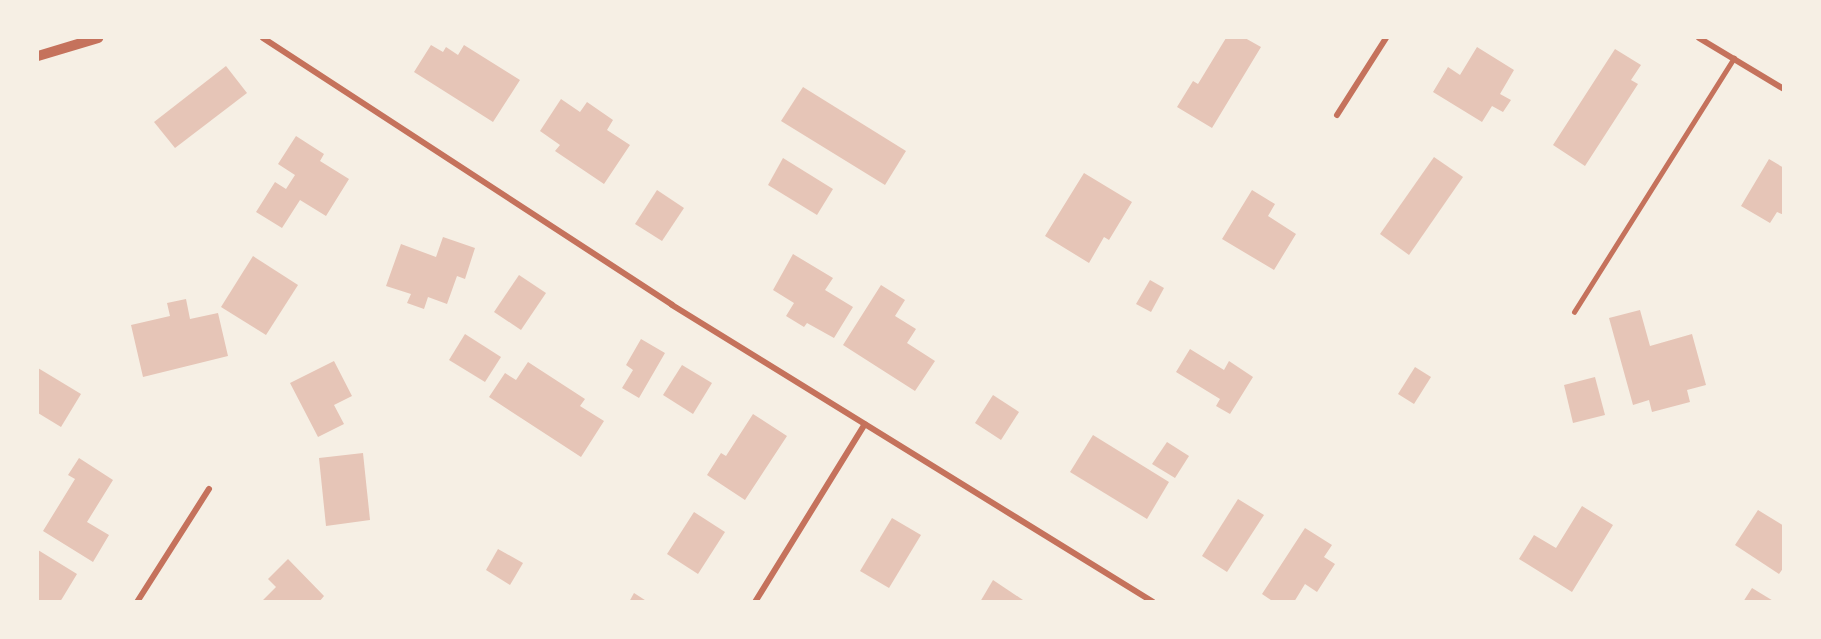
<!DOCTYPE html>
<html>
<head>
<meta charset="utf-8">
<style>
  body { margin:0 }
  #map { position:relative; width:1821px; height:639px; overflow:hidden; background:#f6efe4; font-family:"Alegreya Sans",sans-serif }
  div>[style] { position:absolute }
  .building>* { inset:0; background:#e6c5b7 }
  .service>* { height:4.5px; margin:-2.25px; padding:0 2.25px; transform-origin:2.25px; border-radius:2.25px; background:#c5725c }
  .minor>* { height:6px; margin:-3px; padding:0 3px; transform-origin:3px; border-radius:3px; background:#c5725c }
  .tertiary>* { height:10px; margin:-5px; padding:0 5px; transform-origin:5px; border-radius:5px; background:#c5725c }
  span { translate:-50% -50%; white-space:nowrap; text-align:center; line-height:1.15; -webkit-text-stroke:5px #f6efe4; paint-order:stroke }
  .frame { position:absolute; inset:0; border:39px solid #f6efe4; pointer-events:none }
</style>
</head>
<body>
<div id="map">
  <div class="building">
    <i style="clip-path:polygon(1226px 38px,1245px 38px,1261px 47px,1212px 128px,1177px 107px,1193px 81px,1198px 84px)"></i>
    <i style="clip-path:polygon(431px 45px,443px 52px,446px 47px,458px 55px,464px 45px,520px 80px,493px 122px,414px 72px)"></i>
    <i style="clip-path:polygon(1477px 47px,1514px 70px,1500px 94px,1511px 100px,1503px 112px,1492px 106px,1482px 122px,1433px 92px,1448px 67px,1460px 75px)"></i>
    <i style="clip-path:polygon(1615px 49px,1641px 65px,1631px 80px,1638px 84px,1585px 166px,1553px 145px)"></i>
    <i style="clip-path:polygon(226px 66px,247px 93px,175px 148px,154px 122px)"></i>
    <i style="clip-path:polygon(803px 87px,906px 151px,885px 185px,781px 121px)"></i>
    <i style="clip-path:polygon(561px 99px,580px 112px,587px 102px,613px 120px,607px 130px,630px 145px,604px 184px,555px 151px,560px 145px,540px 131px)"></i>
    <i style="clip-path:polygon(296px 136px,324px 154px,320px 161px,349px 179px,326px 216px,300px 200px,282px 228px,256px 212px,275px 182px,286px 189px,295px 175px,278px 164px)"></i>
    <i style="clip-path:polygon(1434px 157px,1463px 177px,1409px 255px,1380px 234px)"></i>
    <i style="clip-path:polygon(783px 158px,833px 189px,817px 215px,768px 185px)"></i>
    <i style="clip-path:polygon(1769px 159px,1784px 168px,1784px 215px,1777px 212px,1770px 223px,1741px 206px)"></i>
    <i style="clip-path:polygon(1084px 173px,1132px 202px,1109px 240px,1104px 237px,1089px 263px,1045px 236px)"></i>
    <i style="clip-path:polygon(657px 190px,684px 208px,662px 241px,635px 224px)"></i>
    <i style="clip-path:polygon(1252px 190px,1275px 204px,1268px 216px,1296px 234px,1274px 270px,1222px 239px)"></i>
    <i style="clip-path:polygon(443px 237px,475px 248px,465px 279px,457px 276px,447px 304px,428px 297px,424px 309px,407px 303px,411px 294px,386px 286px,401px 244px,436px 257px)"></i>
    <i style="clip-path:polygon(793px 254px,833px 278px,825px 290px,853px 307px,834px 338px,807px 323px,804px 327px,786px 316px,794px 303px,773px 290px)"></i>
    <i style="clip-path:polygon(253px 256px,298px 285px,266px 335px,221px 307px)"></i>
    <i style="clip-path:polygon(519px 275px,546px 293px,521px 330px,494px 312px)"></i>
    <i style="clip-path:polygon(1150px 280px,1164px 288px,1151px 312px,1136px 304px)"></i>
    <i style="clip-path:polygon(881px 285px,905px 300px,895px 316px,916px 329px,907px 343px,935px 361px,915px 391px,843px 345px)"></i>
    <i style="clip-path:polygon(186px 299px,190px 319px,218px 313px,228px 356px,143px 377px,131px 325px,170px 316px,167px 303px)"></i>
    <i style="clip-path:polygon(1640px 310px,1650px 346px,1692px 334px,1706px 385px,1687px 390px,1690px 402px,1652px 412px,1649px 400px,1633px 405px,1609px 318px)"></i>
    <i style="clip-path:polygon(465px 334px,501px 357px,485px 382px,449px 360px)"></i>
    <i style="clip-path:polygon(641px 339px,665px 353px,639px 398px,622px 388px,633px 370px,626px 365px)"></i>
    <i style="clip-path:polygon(1190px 349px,1224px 370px,1229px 361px,1253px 377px,1230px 414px,1216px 406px,1220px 399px,1176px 372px)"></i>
    <i style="clip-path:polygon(334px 361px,352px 396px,334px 405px,344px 424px,318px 437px,290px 383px)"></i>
    <i style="clip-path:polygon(528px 362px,585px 399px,580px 406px,604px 421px,581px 457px,489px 397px,505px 373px,516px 380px)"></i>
    <i style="clip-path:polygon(682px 365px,712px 383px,693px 414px,663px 395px)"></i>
    <i style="clip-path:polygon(1415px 367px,1431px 377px,1414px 404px,1398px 394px)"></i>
    <i style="clip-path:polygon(38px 368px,81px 394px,61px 427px,38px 413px)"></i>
    <i style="clip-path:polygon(1595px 377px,1605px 415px,1573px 423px,1564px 385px)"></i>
    <i style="clip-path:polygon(993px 395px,1019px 412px,1001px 440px,975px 423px)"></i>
    <i style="clip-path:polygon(753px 414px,787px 436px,745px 500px,707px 475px,721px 453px,726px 456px)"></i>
    <i style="clip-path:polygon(1093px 435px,1169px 482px,1147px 519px,1070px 472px)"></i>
    <i style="clip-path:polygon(1167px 442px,1189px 456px,1175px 478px,1152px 464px)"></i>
    <i style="clip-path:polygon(363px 453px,370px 520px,326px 526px,319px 458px)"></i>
    <i style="clip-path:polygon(79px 458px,113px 480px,87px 522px,109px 535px,93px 562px,43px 531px,75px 479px,68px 475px)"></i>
    <i style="clip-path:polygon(1238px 499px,1264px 515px,1227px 572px,1202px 556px)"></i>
    <i style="clip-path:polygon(1582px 506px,1613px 525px,1572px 592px,1519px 559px,1534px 535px,1556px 548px)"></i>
    <i style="clip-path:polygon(1758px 510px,1784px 526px,1784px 567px,1779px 574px,1735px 545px)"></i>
    <i style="clip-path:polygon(694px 512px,725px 532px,698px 574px,667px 554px)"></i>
    <i style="clip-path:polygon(892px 518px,921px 535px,889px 588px,860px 571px)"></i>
    <i style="clip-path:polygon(1305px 528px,1332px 545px,1324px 557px,1335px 564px,1317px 592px,1305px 584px,1294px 602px,1274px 602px,1262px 594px)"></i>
    <i style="clip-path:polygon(498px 549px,523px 563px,510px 585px,486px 570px)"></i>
    <i style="clip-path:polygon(38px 550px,77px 574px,60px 602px,38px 602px)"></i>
    <i style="clip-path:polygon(288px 559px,324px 596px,319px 602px,261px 602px,276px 587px,268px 579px)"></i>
    <i style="clip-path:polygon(993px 580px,1026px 602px,980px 602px)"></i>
    <i style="clip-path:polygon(1752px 588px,1775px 602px,1743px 602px)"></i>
    <i style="clip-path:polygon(634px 593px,648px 602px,629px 602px)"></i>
  </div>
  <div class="service">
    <i style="left:1574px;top:312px;width:300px;rotate:-57.8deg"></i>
  </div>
  <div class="minor">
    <i style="left:263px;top:38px;width:488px;rotate:33.1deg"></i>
    <i style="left:672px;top:305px;width:565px;rotate:31.69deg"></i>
    <i style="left:1699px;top:38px;width:99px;rotate:31deg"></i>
    <i style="left:1337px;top:115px;width:91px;rotate:-57.5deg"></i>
    <i style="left:137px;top:602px;width:134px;rotate:-57.5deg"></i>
    <i style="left:755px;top:602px;width:209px;rotate:-58.3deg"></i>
  </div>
  <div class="tertiary">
    <i style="left:38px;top:56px;width:63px;rotate:-16.7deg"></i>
  </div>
  <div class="frame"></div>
</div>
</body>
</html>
